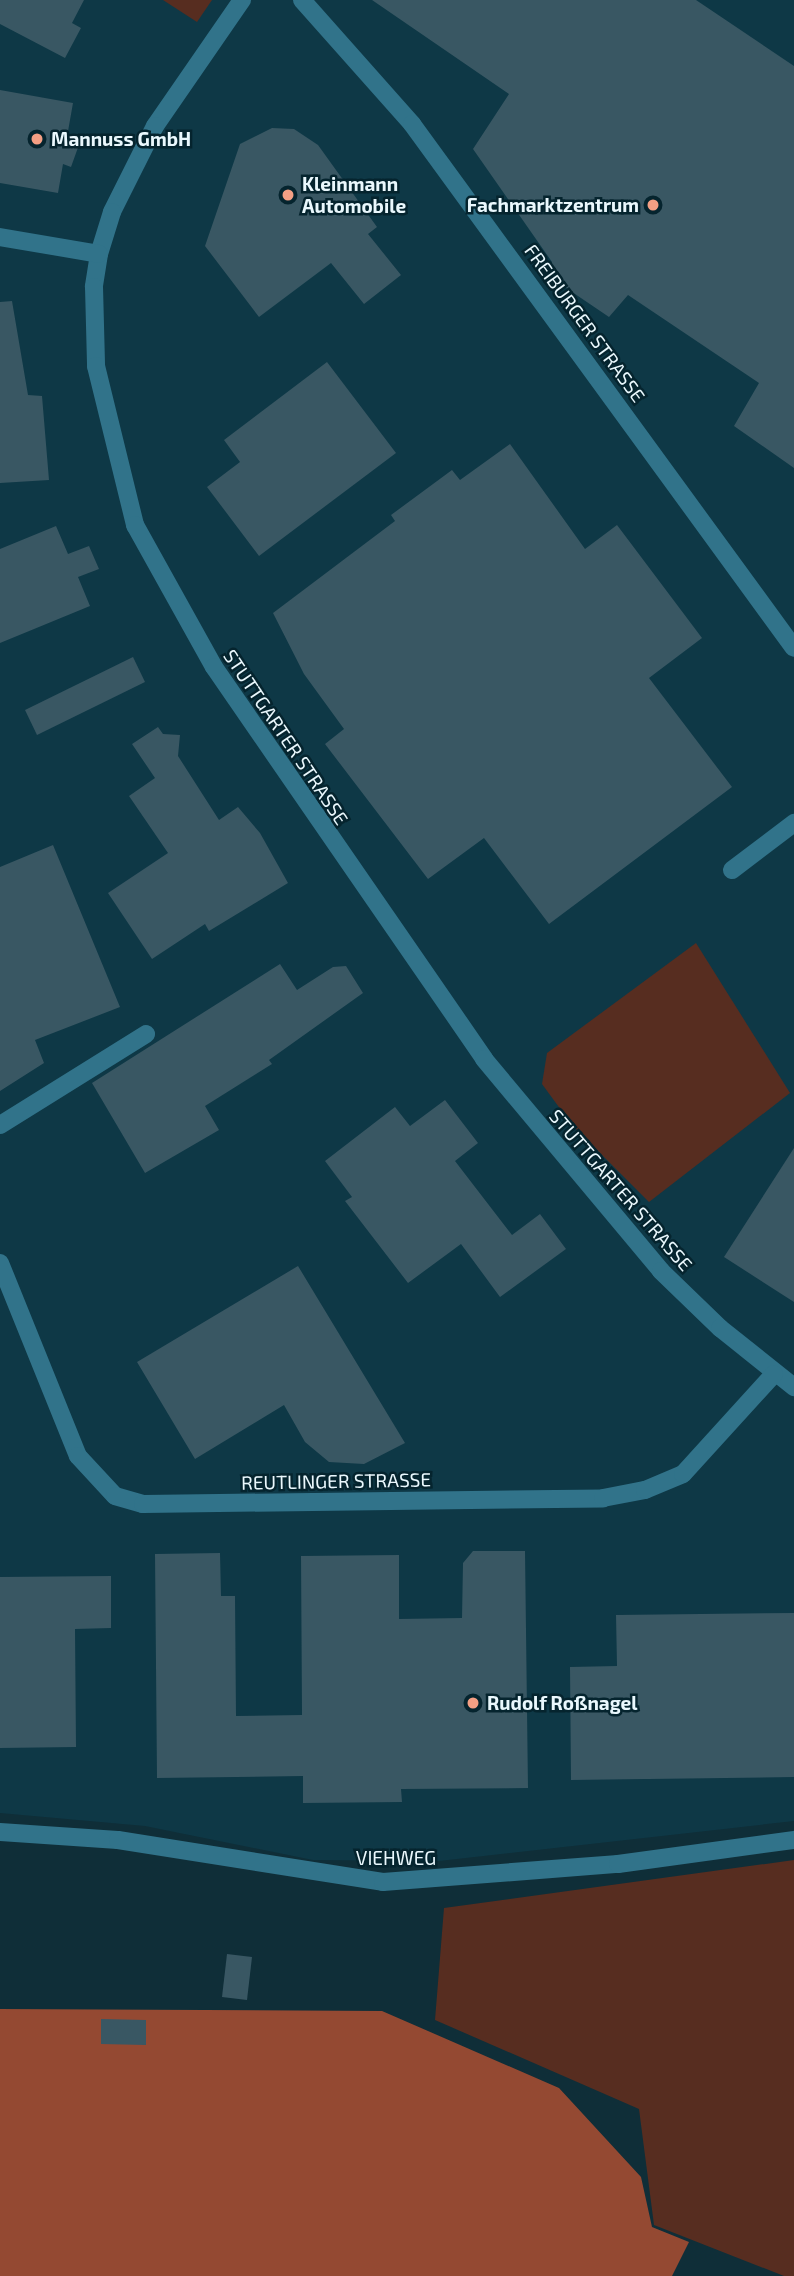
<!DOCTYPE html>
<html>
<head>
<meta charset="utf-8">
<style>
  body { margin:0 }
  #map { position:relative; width:794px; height:2276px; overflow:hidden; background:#0f2e38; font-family:"Exo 2",sans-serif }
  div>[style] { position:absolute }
  .built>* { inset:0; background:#0e3846 }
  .green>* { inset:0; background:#572d20 }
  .forest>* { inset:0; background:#944932 }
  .building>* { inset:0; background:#395763 }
  .minor>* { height:18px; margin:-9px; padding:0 9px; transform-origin:9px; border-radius:9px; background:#31738a }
  .dots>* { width:19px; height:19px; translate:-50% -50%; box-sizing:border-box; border:4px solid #05242e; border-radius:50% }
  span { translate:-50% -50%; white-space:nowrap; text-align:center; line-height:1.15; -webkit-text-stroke:5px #05242e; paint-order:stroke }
  .poi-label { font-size:19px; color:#eaf8fd; font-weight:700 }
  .left { translate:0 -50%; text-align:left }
  .right { translate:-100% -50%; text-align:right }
  .street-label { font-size:19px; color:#eaf8fd }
</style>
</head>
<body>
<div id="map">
  <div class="built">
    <i style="clip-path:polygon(0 0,794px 0,794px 1821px,439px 1861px,313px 1860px,145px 1826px,0 1813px)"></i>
  </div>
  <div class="green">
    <i style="clip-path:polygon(163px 0,212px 0,197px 22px)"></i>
    <i style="clip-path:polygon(696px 943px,790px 1093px,649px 1202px,572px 1125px,542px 1084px,547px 1053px)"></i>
    <i style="clip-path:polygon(794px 1860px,794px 2276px,784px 2276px,654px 2225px,639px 2109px,435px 2020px,444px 1908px)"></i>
  </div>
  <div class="forest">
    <i style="clip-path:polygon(0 2009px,382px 2011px,559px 2088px,641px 2177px,652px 2227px,689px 2242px,672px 2276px,0 2276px)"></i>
  </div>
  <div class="building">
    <i style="clip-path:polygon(0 0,84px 0,72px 23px,81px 28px,65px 58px,0 24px)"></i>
    <i style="clip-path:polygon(372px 0,696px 0,794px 66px,794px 468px,734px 426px,759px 383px,628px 295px,609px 317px,547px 275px,552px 262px,473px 149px,509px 94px)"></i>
    <i style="clip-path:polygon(0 90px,73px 103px,67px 137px,80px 142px,71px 167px,63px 164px,58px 193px,0 183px)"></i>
    <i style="clip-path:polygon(272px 128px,294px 129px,318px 145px,377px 227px,368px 234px,401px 275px,364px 304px,331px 263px,259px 317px,205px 246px,240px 144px)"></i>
    <i style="clip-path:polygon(12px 301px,28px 395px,42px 396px,49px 480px,0 483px,0 302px)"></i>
    <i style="clip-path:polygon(327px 362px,396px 453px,259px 556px,207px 487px,240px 462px,224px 440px)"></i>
    <i style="clip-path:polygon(510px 444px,585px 549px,617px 525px,702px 638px,649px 678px,732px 787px,549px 924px,484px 838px,428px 879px,325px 744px,344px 729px,304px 674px,273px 613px,395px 521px,391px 515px,452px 470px,460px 480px)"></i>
    <i style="clip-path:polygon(56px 526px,68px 554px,89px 546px,99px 569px,78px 577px,90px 606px,0 643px,0 549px)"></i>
    <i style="clip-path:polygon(133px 657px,145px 682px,37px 735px,25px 710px)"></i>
    <i style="clip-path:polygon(158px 727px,163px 734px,180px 735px,178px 756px,219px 820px,238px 807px,260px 833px,288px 883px,209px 931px,205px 924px,152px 959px,108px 893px,168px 853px,129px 796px,155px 778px,132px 744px)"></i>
    <i style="clip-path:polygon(53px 845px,120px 1007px,35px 1040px,44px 1063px,0 1091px,0 867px)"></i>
    <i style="clip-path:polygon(280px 964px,297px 990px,333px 967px,346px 966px,363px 993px,269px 1060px,272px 1064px,205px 1106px,219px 1130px,145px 1173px,92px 1083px)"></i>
    <i style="clip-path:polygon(445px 1100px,478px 1143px,455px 1161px,512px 1235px,540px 1214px,566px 1249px,500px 1297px,461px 1244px,408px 1283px,345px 1201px,352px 1197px,325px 1161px,395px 1107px,410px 1126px)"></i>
    <i style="clip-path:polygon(794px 1148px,794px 1302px,724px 1257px)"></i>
    <i style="clip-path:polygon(298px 1266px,405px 1443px,364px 1464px,329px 1462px,305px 1442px,284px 1405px,195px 1459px,137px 1362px)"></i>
    <i style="clip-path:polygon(473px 1551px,525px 1551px,528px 1788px,401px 1789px,402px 1802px,303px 1803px,303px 1776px,157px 1778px,155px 1554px,220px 1553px,221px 1596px,235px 1596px,236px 1716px,302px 1715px,301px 1556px,399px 1555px,399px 1619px,462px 1618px,463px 1563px)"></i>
    <i style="clip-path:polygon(111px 1576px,111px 1628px,75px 1629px,76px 1747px,0 1748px,0 1577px)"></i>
    <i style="clip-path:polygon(794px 1613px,794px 1777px,571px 1780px,570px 1667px,617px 1666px,616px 1615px)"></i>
    <i style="clip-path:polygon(227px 1954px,252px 1957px,247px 2000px,222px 1997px)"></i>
    <i style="clip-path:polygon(101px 2019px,146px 2020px,146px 2045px,101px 2044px)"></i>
  </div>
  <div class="minor">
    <i style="left:242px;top:0;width:153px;rotate:124.6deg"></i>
    <i style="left:155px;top:126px;width:96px;rotate:116.6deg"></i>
    <i style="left:112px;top:212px;width:44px;rotate:107.2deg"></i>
    <i style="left:99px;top:254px;width:33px;rotate:99deg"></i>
    <i style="left:94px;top:287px;width:79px;rotate:88.5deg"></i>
    <i style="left:96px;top:366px;width:164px;rotate:76.2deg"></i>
    <i style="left:135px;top:525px;width:162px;rotate:60.9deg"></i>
    <i style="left:214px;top:667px;width:476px;rotate:55.4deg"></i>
    <i style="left:484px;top:1059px;width:276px;rotate:50.1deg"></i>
    <i style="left:661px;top:1271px;width:82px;rotate:44deg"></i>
    <i style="left:720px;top:1328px;width:95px;rotate:38.6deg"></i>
    <i style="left:302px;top:0;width:166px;rotate:48.4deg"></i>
    <i style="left:412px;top:124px;width:648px;rotate:53.91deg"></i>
    <i style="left:0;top:237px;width:100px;rotate:9.7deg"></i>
    <i style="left:732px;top:870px;width:78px;rotate:-37.2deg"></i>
    <i style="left:0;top:1125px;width:172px;rotate:-31.9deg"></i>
    <i style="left:0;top:1263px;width:208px;rotate:68deg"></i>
    <i style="left:78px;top:1456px;width:54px;rotate:47.2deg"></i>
    <i style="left:115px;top:1496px;width:29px;rotate:16deg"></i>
    <i style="left:143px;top:1504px;width:460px;rotate:-0.7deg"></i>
    <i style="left:603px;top:1498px;width:43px;rotate:-10.8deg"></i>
    <i style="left:645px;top:1490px;width:41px;rotate:-22.8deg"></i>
    <i style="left:683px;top:1474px;width:135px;rotate:-47.7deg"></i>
    <i style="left:0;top:1832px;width:118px;rotate:3.9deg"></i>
    <i style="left:118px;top:1840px;width:268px;rotate:9deg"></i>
    <i style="left:383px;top:1882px;width:236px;rotate:-4.4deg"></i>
    <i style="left:618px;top:1864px;width:178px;rotate:-7.8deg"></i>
  </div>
  <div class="dots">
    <i style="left:37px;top:139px;background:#f39f84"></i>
    <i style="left:288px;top:195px;background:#f39f84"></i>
    <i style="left:653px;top:205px;background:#f39f84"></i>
    <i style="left:473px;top:1703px;background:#f39f84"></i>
  </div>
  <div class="poi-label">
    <span class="left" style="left:51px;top:139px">Mannuss GmbH</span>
    <span class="left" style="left:302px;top:195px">Kleinmann<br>Automobile</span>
    <span class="right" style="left:639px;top:205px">Fachmarktzentrum</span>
    <span class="left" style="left:487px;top:1703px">Rudolf Roßnagel</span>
  </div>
  <div class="street-label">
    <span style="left:585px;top:323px;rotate:54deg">FREIBURGER STRASSE</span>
    <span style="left:286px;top:737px;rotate:56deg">STUTTGARTER STRASSE</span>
    <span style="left:621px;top:1190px;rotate:49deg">STUTTGARTER STRASSE</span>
    <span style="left:336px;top:1481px;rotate:-1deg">REUTLINGER STRASSE</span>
    <span style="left:396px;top:1858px">VIEHWEG</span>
  </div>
</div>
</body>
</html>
